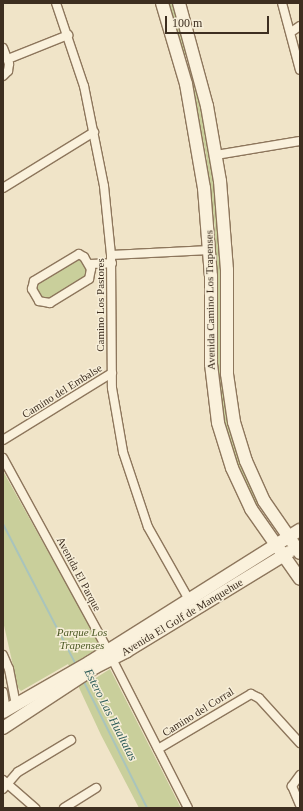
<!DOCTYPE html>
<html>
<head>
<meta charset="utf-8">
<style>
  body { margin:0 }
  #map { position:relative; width:303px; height:811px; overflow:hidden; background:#f0e4c8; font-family:"Times New Roman",serif }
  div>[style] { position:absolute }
  .green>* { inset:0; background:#c9cf9b }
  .stream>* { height:2px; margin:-1px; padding:0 1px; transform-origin:1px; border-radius:1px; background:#a9c4bc }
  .roads { filter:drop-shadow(1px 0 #8d765c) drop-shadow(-1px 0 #8d765c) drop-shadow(0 1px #8d765c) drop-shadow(0 -1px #8d765c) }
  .street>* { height:8px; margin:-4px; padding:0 4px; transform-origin:4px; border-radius:4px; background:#faf1dc }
  .secondary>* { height:12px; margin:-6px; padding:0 6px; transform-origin:6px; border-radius:6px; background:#faf1dc }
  span { translate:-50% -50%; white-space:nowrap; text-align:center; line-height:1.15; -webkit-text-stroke:3px #f7eed8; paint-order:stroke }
  .street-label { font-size:11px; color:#3d2e20 }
  .park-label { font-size:11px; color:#4d5a26; font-style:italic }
  .water-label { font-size:12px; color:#2f5d5a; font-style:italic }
  .frame { position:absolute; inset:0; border:4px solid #3d2e20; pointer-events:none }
  .scale { position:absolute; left:165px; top:16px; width:104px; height:18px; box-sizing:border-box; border:2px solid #3d2e20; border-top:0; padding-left:5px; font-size:12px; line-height:14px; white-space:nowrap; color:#3d2e20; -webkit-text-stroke:3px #f7eed8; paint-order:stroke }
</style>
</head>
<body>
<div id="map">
  <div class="green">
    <i style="clip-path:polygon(168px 3px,173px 3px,187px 55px,184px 56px)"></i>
    <i style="clip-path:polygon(187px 61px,203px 113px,216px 198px,221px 263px,222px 370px,225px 404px,239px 457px,259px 503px,256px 506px,238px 468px,222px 412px,217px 373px,215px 228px,206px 155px)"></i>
    <i style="clip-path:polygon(78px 258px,81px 259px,89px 272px,87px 276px,47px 300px,42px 299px,35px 289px,37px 284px)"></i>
    <i style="clip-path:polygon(3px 471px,99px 643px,97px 649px,79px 660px,91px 681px,110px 669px,181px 808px,139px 808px,101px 735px,68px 664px,21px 691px,18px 688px,3px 621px)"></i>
  </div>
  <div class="stream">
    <i style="left:3px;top:524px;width:159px;rotate:62.6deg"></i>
    <i style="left:83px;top:680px;width:143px;rotate:63.4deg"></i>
  </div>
  <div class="roads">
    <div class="street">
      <i style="left:56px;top:3px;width:88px;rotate:71.4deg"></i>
      <i style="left:84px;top:86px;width:102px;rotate:78.7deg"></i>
      <i style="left:104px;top:186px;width:69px;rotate:84.2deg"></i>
      <i style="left:111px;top:255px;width:133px;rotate:89.6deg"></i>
      <i style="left:112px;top:388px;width:65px;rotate:80.2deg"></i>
      <i style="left:123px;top:452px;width:79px;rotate:71.6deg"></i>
      <i style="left:148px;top:527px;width:81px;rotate:60.6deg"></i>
      <i style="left:282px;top:3px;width:69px;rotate:75deg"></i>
      <i style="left:291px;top:32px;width:11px;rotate:-34deg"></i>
      <i style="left:3px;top:48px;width:17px;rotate:69deg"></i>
      <i style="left:9px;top:64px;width:7px;rotate:98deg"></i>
      <i style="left:8px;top:71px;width:7px;rotate:135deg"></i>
      <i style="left:8px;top:59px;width:65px;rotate:-21.8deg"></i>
      <i style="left:216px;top:155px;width:85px;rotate:-9.5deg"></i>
      <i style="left:3px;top:188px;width:107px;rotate:-31.6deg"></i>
      <i style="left:79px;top:254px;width:6px;rotate:31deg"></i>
      <i style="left:84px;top:257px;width:14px;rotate:60deg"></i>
      <i style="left:91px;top:269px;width:10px;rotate:101deg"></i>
      <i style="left:89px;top:279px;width:46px;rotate:148.4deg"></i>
      <i style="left:50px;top:303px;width:11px;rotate:-170deg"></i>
      <i style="left:39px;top:301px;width:14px;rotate:-120deg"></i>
      <i style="left:32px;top:289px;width:8px;rotate:-76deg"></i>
      <i style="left:34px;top:281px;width:52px;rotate:-31deg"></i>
      <i style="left:111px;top:255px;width:99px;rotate:-2.9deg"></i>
      <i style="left:89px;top:264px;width:23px;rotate:-2deg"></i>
      <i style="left:3px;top:440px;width:128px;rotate:-31.6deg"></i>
      <i style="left:3px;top:458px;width:217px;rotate:61.4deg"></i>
      <i style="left:107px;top:649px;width:178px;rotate:63deg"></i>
      <i style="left:3px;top:655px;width:15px;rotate:67deg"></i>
      <i style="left:9px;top:669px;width:36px;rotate:79deg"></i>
      <i style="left:3px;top:692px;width:19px;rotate:81deg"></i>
      <i style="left:158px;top:749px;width:108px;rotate:-30.6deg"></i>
      <i style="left:251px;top:694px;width:9px;rotate:27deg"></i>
      <i style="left:259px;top:698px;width:61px;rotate:47.7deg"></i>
      <i style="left:300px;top:775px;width:14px;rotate:126deg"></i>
      <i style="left:292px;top:786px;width:21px;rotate:67deg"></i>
      <i style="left:3px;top:780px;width:43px;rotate:41.2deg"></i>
      <i style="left:3px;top:789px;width:23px;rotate:-49deg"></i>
      <i style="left:18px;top:772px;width:62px;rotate:-31.1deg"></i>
      <i style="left:64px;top:808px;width:38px;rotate:-32deg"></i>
    </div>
    <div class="secondary">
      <i style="left:162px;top:3px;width:84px;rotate:73.5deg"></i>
      <i style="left:186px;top:84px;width:106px;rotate:80.2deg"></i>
      <i style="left:204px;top:188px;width:88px;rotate:85.5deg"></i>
      <i style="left:211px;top:276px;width:88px;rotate:90deg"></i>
      <i style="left:211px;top:364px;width:59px;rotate:83.2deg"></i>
      <i style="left:218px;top:423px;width:47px;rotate:72.7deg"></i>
      <i style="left:232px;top:468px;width:45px;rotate:65.1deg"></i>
      <i style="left:251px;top:509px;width:85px;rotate:55deg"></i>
      <i style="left:179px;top:3px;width:107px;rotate:74.8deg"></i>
      <i style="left:207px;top:106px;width:76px;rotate:80.2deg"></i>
      <i style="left:220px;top:181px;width:89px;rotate:85.5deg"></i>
      <i style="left:227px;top:270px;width:104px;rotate:90deg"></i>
      <i style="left:227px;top:374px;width:49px;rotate:81.7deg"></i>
      <i style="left:234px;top:422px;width:41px;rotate:72.9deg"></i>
      <i style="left:246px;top:461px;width:44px;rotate:65.8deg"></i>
      <i style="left:264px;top:501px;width:63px;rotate:55.3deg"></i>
      <i style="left:3px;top:712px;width:100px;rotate:-29.9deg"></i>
      <i style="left:90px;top:662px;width:248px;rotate:-32.2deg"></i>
      <i style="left:3px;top:728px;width:111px;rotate:-33.3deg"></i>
      <i style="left:96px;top:667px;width:35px;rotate:-27deg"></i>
      <i style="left:127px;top:651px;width:190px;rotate:-31.4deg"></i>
    </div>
  </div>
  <div class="street-label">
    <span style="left:210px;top:300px;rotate:-91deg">Avenida Camino Los Trapenses</span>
    <span style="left:100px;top:305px;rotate:-90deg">Camino Los Pastores</span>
    <span style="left:62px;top:391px;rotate:-32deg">Camino del Embalse</span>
    <span style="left:79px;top:574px;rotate:62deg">Avenida El Parque</span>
    <span style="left:182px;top:617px;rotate:-31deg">Avenida El Golf de Manquehue</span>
    <span style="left:198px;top:712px;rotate:-32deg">Camino del Corral</span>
  </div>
  <div class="park-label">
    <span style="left:82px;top:639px">Parque Los<br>Trapenses</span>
  </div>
  <div class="water-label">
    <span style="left:110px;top:715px;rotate:63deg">Estero Las Hualtatas</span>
  </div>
  <div class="frame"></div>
  <div class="scale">100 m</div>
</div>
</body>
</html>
